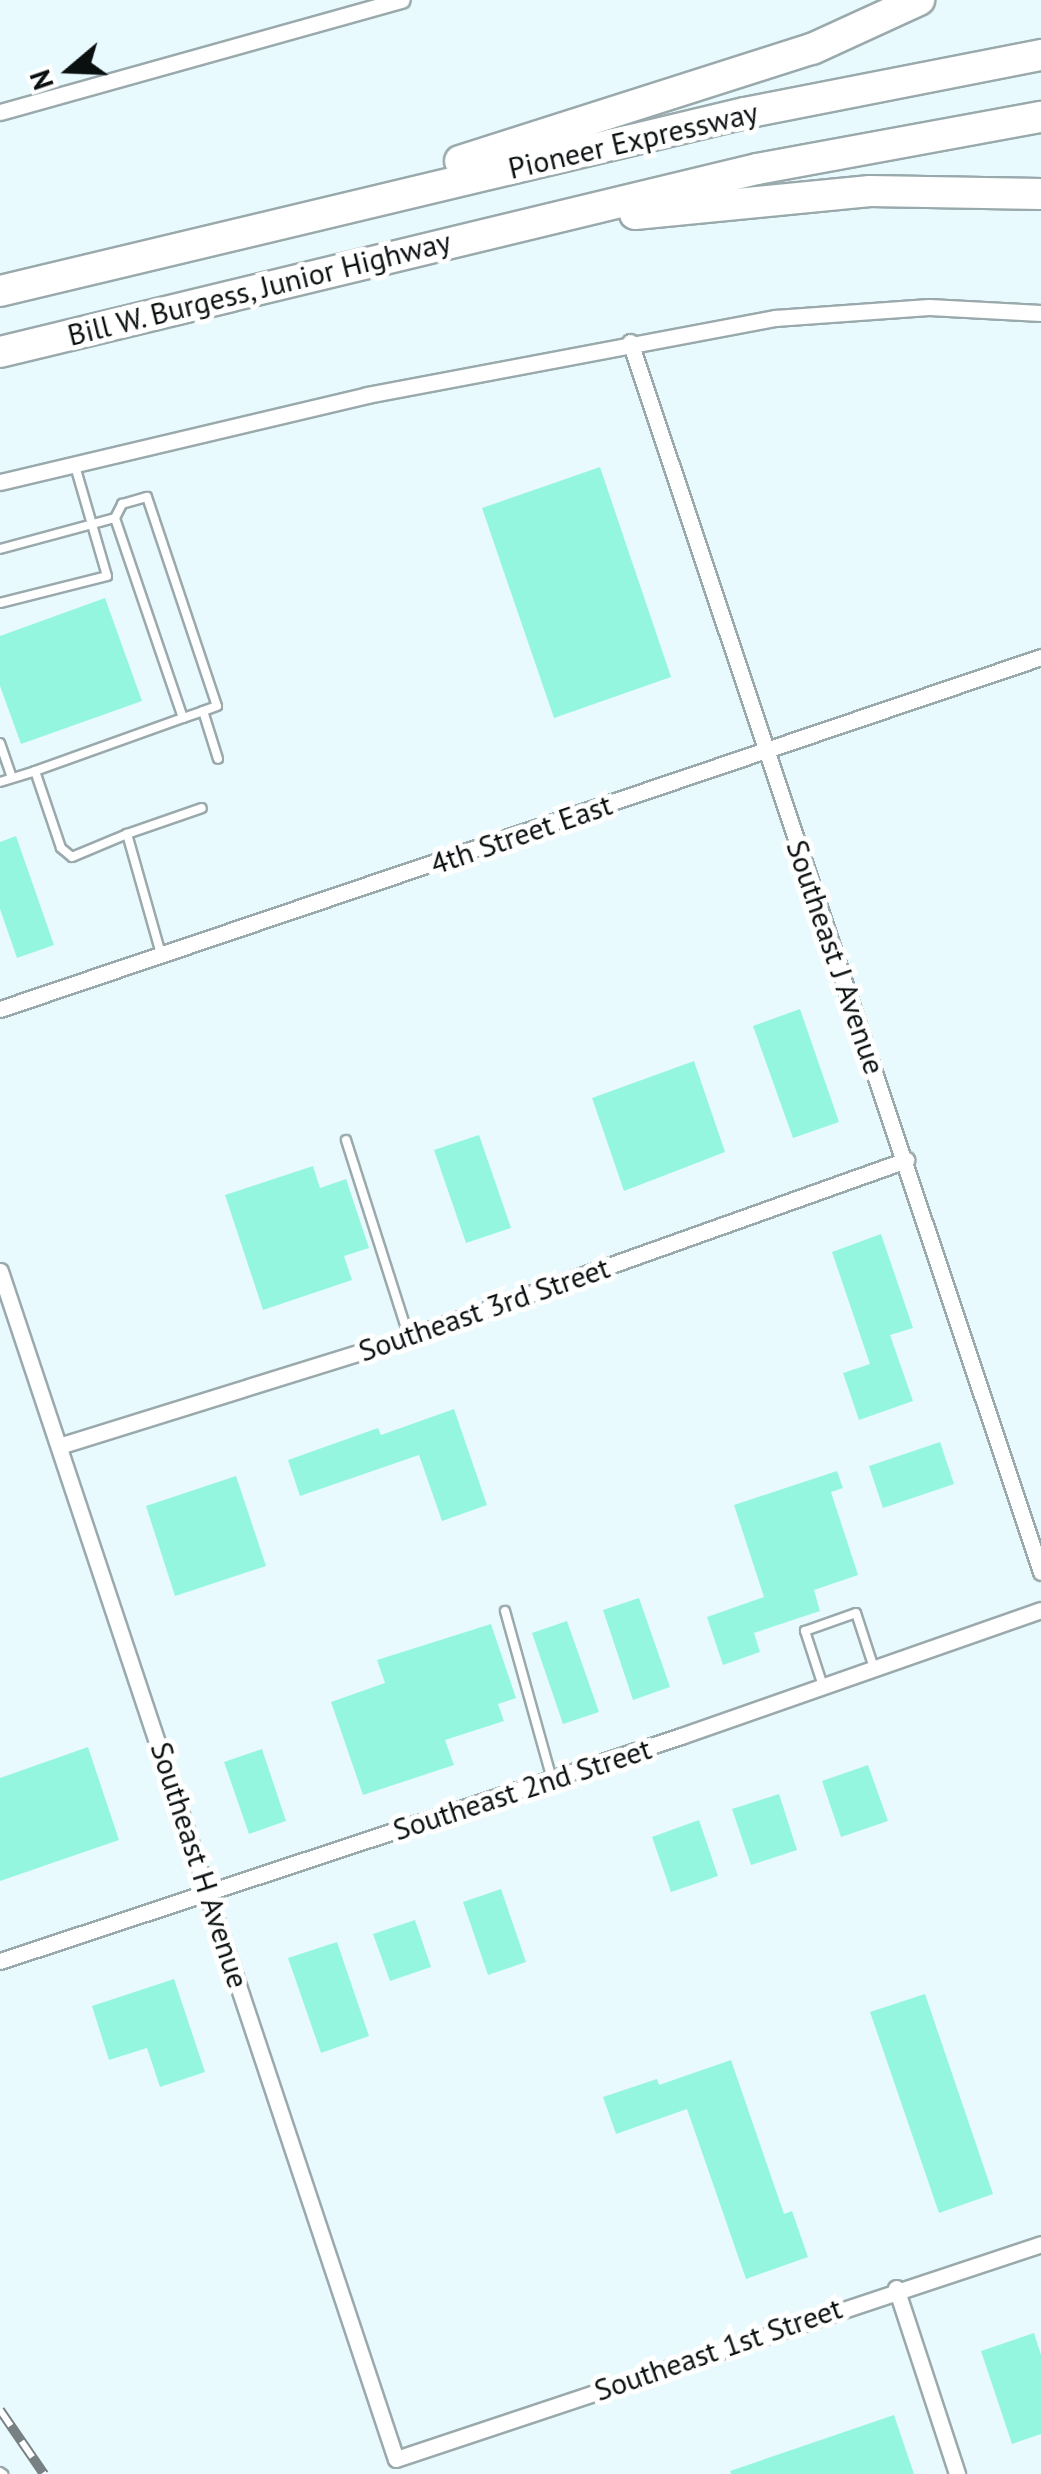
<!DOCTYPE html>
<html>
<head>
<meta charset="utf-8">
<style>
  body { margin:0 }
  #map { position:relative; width:1041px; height:2474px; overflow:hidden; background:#e9fafe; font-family:"PT Sans",sans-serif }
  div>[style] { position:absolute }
  .building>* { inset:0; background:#95f6e0 }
  .roads { filter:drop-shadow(2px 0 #9aa9ac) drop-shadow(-2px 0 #9aa9ac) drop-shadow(0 2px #9aa9ac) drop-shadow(0 -2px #9aa9ac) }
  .lane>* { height:8px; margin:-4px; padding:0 4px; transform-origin:4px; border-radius:4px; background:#fff }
  .street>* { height:15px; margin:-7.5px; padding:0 7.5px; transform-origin:7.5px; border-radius:7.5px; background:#fff }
  .highway>* { height:30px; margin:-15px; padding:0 15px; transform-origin:15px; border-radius:15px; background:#fff }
  .rail>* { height:10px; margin-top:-5px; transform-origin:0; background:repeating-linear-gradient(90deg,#fff 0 19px,#778184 0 38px); box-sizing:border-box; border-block:2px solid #778184 }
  span { translate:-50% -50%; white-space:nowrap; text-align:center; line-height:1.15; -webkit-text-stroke:10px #fff; paint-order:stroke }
  .street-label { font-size:30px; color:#0a0f10 }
  .north { position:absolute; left:20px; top:20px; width:100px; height:100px; -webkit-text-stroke:8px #fff; paint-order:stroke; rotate:251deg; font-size:28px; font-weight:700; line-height:40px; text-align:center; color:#0a0f10 }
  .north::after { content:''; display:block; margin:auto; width:35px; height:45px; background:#0a0f10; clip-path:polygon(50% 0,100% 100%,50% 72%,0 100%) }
</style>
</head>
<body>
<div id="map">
  <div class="building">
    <i style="clip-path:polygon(600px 467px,671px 677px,554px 718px,482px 508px)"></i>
    <i style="clip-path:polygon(105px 598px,142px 701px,21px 744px,0 686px,0 636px)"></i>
    <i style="clip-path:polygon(16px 836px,54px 945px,17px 958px,0 909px,0 842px)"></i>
    <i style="clip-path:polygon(800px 1009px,839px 1122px,793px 1138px,753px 1026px)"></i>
    <i style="clip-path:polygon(694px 1061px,725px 1152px,624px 1191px,592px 1098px)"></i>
    <i style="clip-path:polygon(479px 1135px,511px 1228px,466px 1243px,434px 1150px)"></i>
    <i style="clip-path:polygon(313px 1166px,320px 1188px,346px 1179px,369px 1248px,344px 1256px,352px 1280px,263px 1310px,225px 1195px)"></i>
    <i style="clip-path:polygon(881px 1234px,913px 1328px,890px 1335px,913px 1401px,859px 1420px,843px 1373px,870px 1364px,832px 1252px)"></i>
    <i style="clip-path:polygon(454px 1409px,487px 1505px,442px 1521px,419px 1455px,300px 1496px,288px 1460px,378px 1428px,381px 1435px)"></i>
    <i style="clip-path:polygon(940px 1442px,954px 1484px,883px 1508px,869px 1466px)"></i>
    <i style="clip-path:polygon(837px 1471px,843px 1488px,831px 1492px,858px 1575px,814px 1590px,820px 1611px,754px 1633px,760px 1652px,723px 1665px,707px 1617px,764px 1597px,734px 1505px)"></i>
    <i style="clip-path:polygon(236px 1476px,266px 1566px,175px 1596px,146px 1506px)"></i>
    <i style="clip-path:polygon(639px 1598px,670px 1687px,633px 1700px,603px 1610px)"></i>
    <i style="clip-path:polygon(567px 1621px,599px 1712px,563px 1724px,532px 1633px)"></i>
    <i style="clip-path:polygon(491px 1624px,516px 1698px,498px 1704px,504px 1721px,445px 1740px,454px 1765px,363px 1795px,331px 1702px,385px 1683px,377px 1660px)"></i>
    <i style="clip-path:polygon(88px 1747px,119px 1840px,0 1881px,0 1778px)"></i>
    <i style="clip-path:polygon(262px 1749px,286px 1821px,249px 1834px,224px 1762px)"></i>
    <i style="clip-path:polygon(868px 1765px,888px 1821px,841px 1837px,822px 1781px)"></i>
    <i style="clip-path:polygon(779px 1794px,797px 1850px,751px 1865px,732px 1809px)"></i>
    <i style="clip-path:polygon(699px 1820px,718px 1876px,671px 1892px,652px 1837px)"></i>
    <i style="clip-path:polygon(501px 1889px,526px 1962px,488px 1975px,463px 1902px)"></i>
    <i style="clip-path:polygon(415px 1920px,431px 1967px,390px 1981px,373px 1934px)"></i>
    <i style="clip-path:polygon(337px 1942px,369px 2036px,321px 2053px,288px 1958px)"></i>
    <i style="clip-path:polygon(174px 1979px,205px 2072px,160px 2087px,147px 2048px,109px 2060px,92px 2006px)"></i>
    <i style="clip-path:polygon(925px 1994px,993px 2194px,939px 2213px,870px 2012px)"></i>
    <i style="clip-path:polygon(731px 2060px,784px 2214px,792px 2211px,808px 2257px,746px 2279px,687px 2109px,616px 2134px,603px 2097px,657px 2079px,659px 2085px)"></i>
    <i style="clip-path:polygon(1034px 2333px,1041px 2355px,1041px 2434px,1012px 2444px,981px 2351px)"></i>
    <i style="clip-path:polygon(894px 2415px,914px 2474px,731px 2474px,730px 2471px)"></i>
  </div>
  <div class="roads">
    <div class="lane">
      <i style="left:0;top:549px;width:119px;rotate:-15.1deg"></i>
      <i style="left:0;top:603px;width:110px;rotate:-14.2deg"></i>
      <i style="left:107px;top:576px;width:115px;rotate:-106.2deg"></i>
      <i style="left:183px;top:718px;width:21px;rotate:-19deg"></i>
      <i style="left:203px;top:711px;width:50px;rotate:72.6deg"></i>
      <i style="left:0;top:743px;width:36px;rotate:71deg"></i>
      <i style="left:35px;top:771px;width:157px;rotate:-19.7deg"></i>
      <i style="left:183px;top:718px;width:211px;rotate:-108.8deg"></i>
      <i style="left:115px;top:518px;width:16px;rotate:-63deg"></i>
      <i style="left:122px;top:504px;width:26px;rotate:-16deg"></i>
      <i style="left:147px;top:497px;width:220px;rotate:71.5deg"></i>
      <i style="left:217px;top:706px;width:15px;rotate:160deg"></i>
      <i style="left:0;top:782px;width:37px;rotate:-17deg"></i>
      <i style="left:35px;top:771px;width:81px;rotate:71.3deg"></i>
      <i style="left:61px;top:848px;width:14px;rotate:39deg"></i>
      <i style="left:72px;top:857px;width:60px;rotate:-22.7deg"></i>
      <i style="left:161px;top:954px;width:125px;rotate:-105.8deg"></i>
      <i style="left:127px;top:834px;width:79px;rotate:-19.1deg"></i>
      <i style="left:346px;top:1140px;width:207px;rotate:72.3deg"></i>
      <i style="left:505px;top:1611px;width:174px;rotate:74.4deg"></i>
      <i style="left:823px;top:1686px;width:58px;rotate:-108.1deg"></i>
      <i style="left:805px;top:1631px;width:54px;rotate:-19.4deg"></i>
      <i style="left:856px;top:1613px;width:58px;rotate:71.9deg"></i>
      <i style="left:0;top:2472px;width:4px;rotate:34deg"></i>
    </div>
    <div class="street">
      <i style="left:0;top:112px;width:417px;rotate:-15.6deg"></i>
      <i style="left:630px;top:342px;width:1297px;rotate:71.52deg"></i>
      <i style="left:0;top:482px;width:377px;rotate:-13.3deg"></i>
      <i style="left:367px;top:395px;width:415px;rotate:-10.7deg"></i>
      <i style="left:775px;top:318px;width:154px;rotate:-4.1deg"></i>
      <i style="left:929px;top:307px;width:112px;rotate:3.1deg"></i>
      <i style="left:0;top:1009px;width:1099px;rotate:-18.68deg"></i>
      <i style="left:0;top:1271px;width:1252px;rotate:71.57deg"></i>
      <i style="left:396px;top:2459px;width:680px;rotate:-18.43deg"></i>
      <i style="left:59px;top:1446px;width:367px;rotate:-17.3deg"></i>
      <i style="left:409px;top:1337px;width:528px;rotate:-19.6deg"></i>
      <i style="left:0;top:1961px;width:717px;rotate:-18.28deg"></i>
      <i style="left:681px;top:1736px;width:381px;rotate:-19.3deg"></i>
      <i style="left:896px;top:2288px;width:196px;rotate:71.8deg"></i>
    </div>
    <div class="highway">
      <i style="left:460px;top:161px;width:369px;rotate:-17.7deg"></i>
      <i style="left:812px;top:49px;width:118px;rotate:-24.6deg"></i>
      <i style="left:635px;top:214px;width:236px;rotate:-5.6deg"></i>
      <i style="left:870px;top:191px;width:171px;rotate:1deg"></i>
      <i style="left:0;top:291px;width:766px;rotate:-13.44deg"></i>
      <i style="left:745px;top:113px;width:302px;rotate:-11.1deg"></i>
      <i style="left:0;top:352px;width:779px;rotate:-13.59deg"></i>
      <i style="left:757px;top:169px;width:289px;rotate:-10.4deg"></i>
    </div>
  </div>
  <div class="rail">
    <i style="left:0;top:2410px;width:78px;rotate:55.5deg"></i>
  </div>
  <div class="street-label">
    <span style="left:633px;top:140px;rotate:-13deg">Pioneer Expressway</span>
    <span style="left:259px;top:288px;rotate:-14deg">Bill W. Burgess, Junior Highway</span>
    <span style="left:521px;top:834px;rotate:-19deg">4th Street East</span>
    <span style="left:836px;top:957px;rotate:71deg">Southeast J Avenue</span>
    <span style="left:484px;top:1309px;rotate:-19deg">Southeast 3rd Street</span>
    <span style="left:522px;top:1789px;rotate:-18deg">Southeast 2nd Street</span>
    <span style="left:200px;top:1865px;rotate:72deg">Southeast H Avenue</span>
    <span style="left:718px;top:2349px;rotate:-19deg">Southeast 1st Street</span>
  </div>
  <div class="north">N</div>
</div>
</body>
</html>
